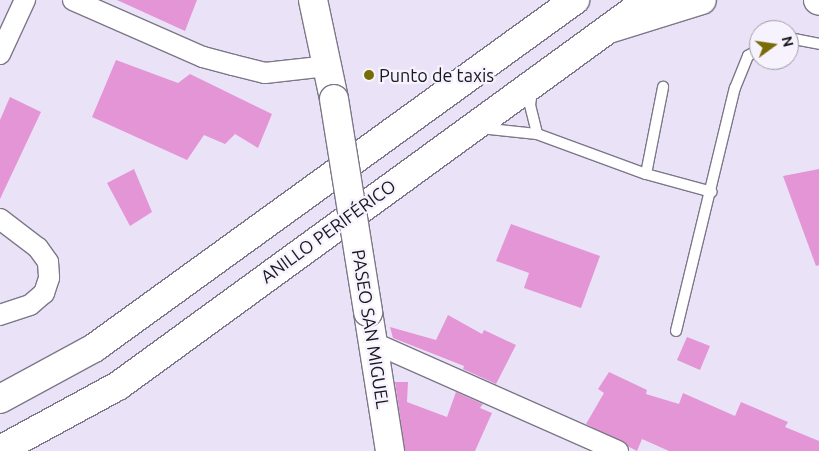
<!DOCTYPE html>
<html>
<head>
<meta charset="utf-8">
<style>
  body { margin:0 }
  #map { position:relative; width:819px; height:451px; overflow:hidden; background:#eae3f7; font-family:Ubuntu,sans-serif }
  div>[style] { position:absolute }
  .building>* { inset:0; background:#e495d6 }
  .roads { filter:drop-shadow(1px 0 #7d7789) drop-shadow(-1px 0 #7d7789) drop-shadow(0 1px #7d7789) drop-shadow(0 -1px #7d7789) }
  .lane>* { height:10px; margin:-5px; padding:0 5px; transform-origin:5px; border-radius:5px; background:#fff }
  .street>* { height:20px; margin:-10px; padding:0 10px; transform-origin:10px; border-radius:10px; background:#fff }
  .secondary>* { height:28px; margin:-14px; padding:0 14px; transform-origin:14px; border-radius:14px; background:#fff }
  .highway>* { height:28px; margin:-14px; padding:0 14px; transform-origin:14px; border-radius:14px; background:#fff }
  .bridges { filter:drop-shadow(1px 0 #7d7789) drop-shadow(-1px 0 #7d7789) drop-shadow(0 1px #7d7789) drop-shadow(0 -1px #7d7789) }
  .secondary-bridge>* { height:28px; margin:-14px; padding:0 14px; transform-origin:14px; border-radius:14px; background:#fff }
  .dots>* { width:14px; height:14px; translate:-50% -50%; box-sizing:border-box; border:2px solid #f6f2fe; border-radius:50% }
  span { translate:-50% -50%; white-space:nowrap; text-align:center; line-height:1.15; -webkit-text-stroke:4.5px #f6f2fe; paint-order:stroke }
  .poi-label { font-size:18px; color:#19171e }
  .left { translate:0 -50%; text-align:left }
  .street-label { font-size:18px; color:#19171e }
  .north { position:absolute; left:749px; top:20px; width:50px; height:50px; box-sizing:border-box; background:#f6f2fe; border:1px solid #9e9aa4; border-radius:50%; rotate:76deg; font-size:14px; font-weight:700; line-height:20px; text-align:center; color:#19171e }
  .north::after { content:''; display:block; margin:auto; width:18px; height:22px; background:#796c07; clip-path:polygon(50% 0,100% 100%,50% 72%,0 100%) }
</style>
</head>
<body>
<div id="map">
  <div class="building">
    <i style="clip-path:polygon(117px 0,197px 0,185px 31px)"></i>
    <i style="clip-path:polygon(116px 60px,178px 83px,190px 74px,272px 114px,258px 148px,235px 134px,225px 144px,204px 135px,187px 160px,92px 117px)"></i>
    <i style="clip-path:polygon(10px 97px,41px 112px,0 199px,0 120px)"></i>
    <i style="clip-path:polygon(134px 169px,152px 212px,130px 226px,107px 183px)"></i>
    <i style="clip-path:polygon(819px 169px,819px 265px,816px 266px,783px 176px)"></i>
    <i style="clip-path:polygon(511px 224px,600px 256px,581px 308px,524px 288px,529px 273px,496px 261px)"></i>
    <i style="clip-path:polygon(448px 315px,482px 334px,484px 330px,516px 345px,496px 384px,463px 369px,464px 366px,393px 338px,390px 327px,436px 340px)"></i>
    <i style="clip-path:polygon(687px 337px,710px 346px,700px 370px,677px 360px)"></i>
    <i style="clip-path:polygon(609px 372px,647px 390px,646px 394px,679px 404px,683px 393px,735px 416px,741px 402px,788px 422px,785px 427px,819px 441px,819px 451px,669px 451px,642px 439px,637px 451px,586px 424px,604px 393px,598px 389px)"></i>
    <i style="clip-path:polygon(395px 382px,408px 382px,407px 402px,447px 417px,456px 392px,483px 404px,480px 408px,492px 413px,475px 451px,405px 451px)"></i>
  </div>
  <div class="roads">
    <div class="lane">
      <i style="left:789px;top:38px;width:31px;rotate:11deg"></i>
      <i style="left:532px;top:91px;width:14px;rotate:98deg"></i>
      <i style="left:530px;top:105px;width:30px;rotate:76deg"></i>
      <i style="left:480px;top:128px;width:57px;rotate:6deg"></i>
      <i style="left:537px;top:134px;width:116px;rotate:20.2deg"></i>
      <i style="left:646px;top:174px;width:68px;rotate:15.3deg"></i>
      <i style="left:646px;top:174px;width:89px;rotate:-78.9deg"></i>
      <i style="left:676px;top:331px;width:250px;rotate:-76.4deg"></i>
      <i style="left:735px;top:88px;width:35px;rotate:-68deg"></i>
      <i style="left:748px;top:56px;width:13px;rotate:-32deg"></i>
    </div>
    <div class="street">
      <i style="left:73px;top:0;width:142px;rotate:23.7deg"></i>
      <i style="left:203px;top:57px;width:31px;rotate:15deg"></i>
      <i style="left:233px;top:65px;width:33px;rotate:14deg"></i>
      <i style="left:265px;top:73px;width:62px;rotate:-6.4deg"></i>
      <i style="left:0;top:54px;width:60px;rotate:-65.2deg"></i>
      <i style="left:0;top:219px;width:48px;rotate:37.3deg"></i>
      <i style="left:38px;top:248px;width:17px;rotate:54deg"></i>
      <i style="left:48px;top:262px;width:16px;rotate:86deg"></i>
      <i style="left:49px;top:278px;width:16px;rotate:108deg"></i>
      <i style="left:44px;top:293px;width:18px;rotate:139deg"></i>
      <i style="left:30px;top:305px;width:32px;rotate:162deg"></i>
      <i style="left:374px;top:343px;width:267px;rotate:23.9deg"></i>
    </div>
    <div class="secondary">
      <i style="left:313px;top:0;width:101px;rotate:78deg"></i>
      <i style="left:818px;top:0;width:1px;rotate:45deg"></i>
      <i style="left:612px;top:28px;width:94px;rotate:-17.3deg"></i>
      <i style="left:368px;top:312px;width:141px;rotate:81deg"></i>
    </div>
    <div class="highway">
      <i style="left:0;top:399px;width:107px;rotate:-28.5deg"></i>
      <i style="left:94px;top:348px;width:594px;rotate:-35.89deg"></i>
      <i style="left:0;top:450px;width:134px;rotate:-28.5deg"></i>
      <i style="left:118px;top:386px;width:656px;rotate:-36.07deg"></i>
    </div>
  </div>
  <div class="bridges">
    <div class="secondary-bridge">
      <i style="left:334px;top:99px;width:216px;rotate:80.9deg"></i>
    </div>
  </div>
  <div class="dots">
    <i style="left:369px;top:75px;background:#796c07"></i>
  </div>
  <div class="poi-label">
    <span class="left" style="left:379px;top:75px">Punto de taxis</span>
  </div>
  <div class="street-label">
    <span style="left:328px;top:231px;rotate:-36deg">ANILLO PERIFÉRICO</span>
    <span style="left:371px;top:329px;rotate:81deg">PASEO SAN MIGUEL</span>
  </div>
  <div class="north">N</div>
</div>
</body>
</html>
